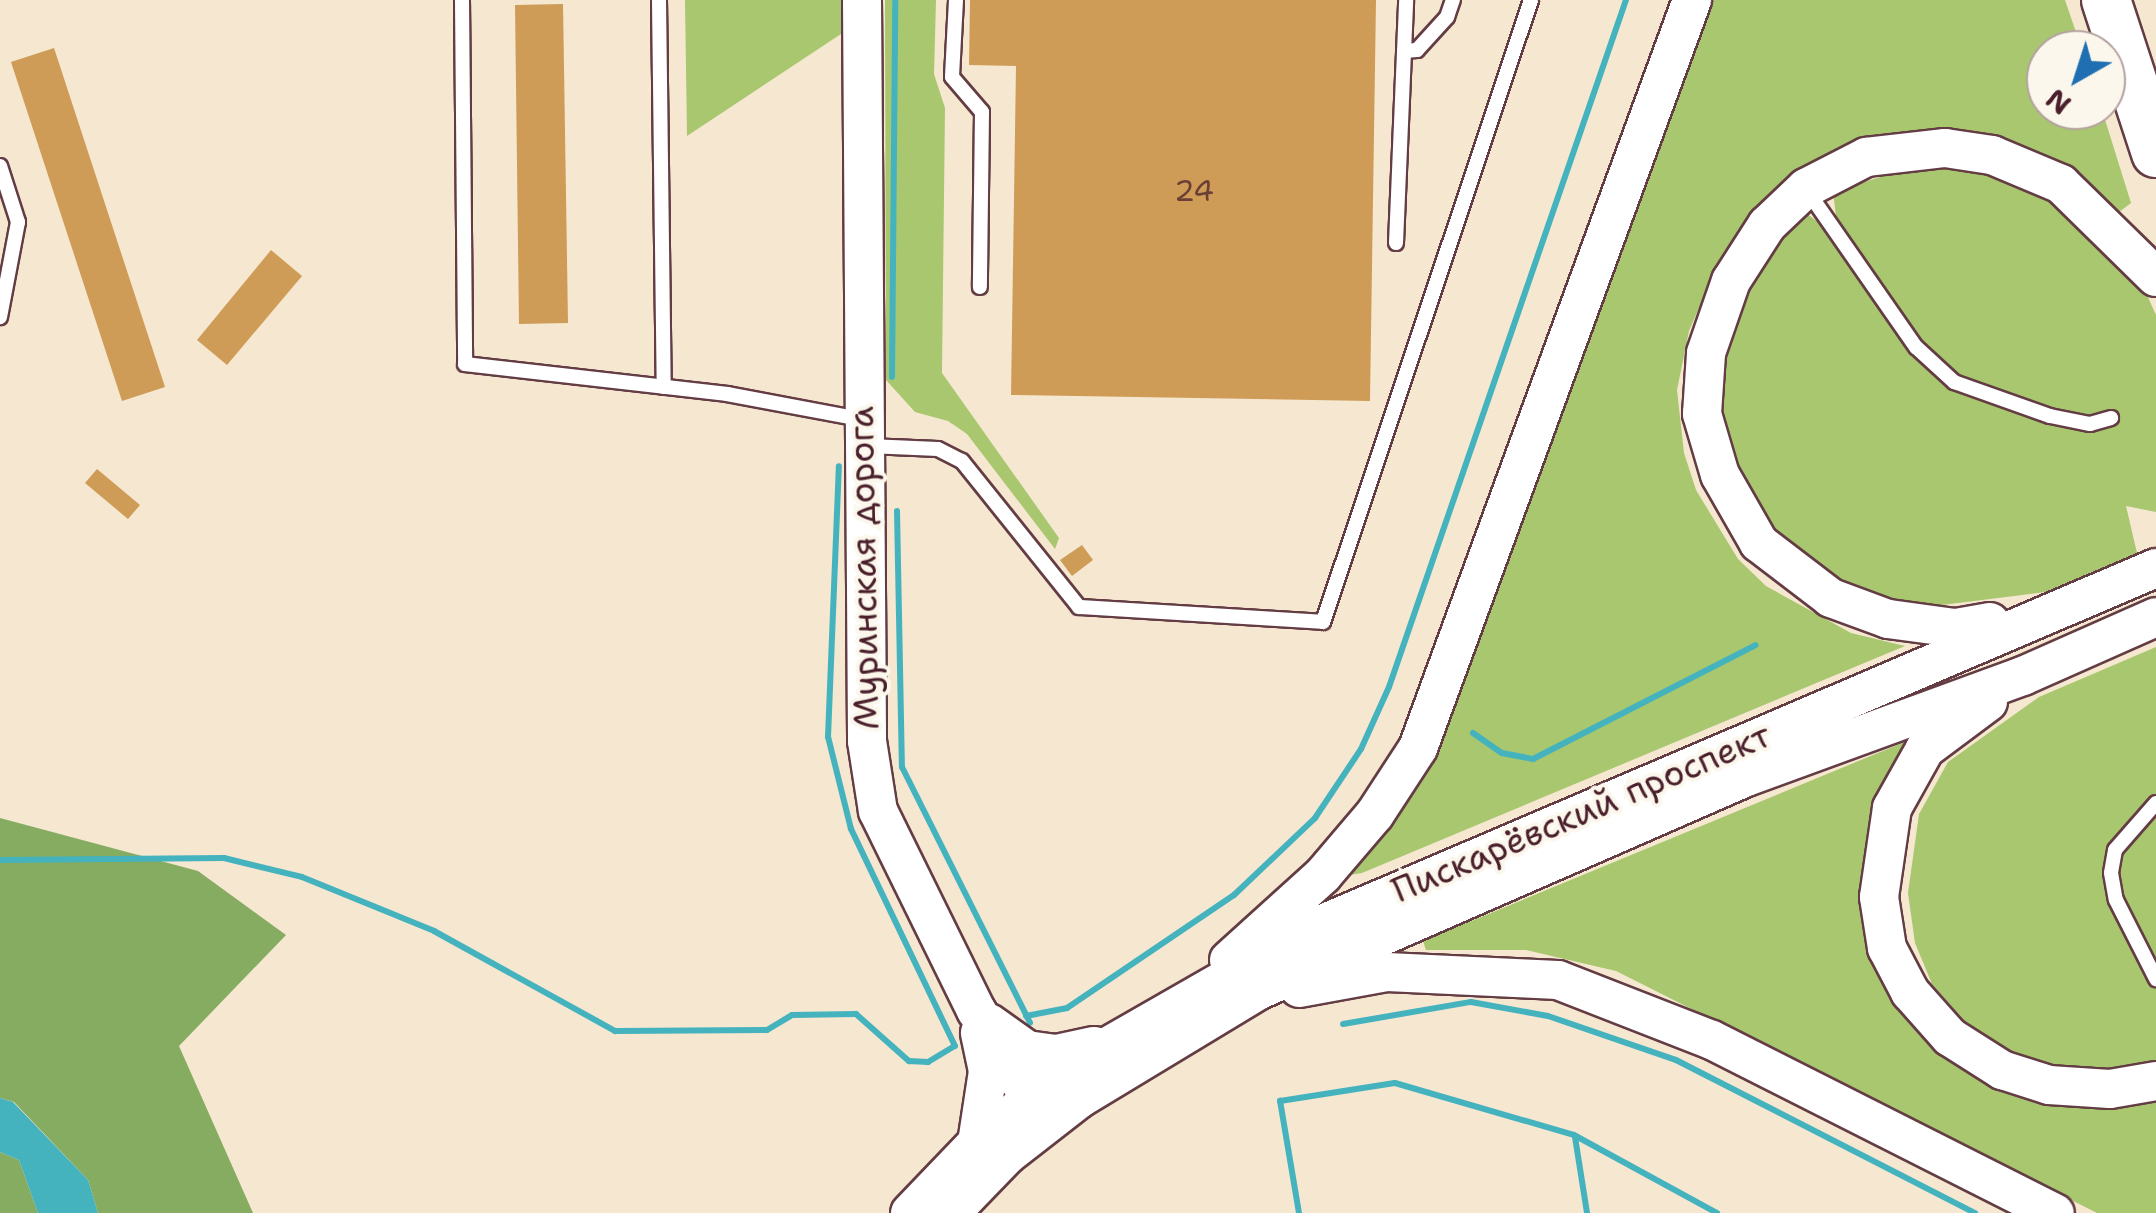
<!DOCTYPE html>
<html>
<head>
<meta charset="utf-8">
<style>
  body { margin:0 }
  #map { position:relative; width:2156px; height:1213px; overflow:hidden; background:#f6e7d1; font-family:"Shantell Sans",sans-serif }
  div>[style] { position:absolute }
  .green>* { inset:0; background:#a8c76f }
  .forest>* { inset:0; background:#86ac62 }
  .water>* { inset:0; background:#44b3be }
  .stream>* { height:6px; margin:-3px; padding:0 3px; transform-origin:3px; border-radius:3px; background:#44b3be }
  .building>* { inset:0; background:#ce9c56 }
  .roads { filter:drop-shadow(2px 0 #643d44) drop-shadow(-2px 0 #643d44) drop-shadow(0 2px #643d44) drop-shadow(0 -2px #643d44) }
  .lane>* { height:14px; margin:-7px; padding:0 7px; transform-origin:7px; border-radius:7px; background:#fff }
  .secondary>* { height:38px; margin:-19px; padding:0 19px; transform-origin:19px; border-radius:19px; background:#fff }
  .highway>* { height:48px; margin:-24px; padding:0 24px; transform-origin:24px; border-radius:24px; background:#fff }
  span { translate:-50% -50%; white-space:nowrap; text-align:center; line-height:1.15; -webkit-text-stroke:8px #fbf7ec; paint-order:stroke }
  .number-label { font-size:30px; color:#6b3e36 }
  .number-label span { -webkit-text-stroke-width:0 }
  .street-label { font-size:35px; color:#4a1f2b }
  .north { position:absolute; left:2026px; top:30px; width:100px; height:100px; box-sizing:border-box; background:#fbf7ec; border:2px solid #b4a19f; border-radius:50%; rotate:219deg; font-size:28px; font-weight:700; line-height:40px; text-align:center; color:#4a1f2b }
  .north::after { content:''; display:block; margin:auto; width:35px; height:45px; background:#1f6fb2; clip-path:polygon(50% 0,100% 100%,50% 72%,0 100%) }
</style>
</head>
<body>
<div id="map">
  <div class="green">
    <i style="clip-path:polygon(685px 0,842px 0,841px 34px,687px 136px)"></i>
    <i style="clip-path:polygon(885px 0,936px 0,934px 74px,945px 108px,942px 373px,1059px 538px,1055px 549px,967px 434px,948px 421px,915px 412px,886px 380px)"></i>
    <i style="clip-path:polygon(1705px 0,2065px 0,2082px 50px,2046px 50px,2046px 110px,2102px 110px,2131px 203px,2119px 212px,2069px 169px,1887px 136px,1839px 150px,1766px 197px,1720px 259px,1689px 331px,1677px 390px,1684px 453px,1696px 490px,1738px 559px,1766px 586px,1851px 633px,1905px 646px,1362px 873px,1338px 877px,1418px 769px)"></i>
    <i style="clip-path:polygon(1955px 165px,2038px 185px,2133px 264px,2156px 315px,2156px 512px,2126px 506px,2137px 553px,2045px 592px,1918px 608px,1868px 600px,1809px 571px,1746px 499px,1720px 411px,1720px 358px,1759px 258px,1805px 212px,1828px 230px,1837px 224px,1833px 192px,1905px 169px)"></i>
    <i style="clip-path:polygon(2156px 647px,2156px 1069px,2061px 1073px,2019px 1058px,1970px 1027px,1932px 984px,1915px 943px,1908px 893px,1919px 814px,1948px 762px,2039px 697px)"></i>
    <i style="clip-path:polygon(1919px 736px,1881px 958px,2058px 1101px,2123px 1106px,2156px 1098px,2156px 1213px,2097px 1213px,1616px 971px,1526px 950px,1426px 950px,1423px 941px)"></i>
  </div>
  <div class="forest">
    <i style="clip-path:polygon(0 818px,198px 871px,286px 935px,179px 1046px,253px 1213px,98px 1213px,88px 1180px,14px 1102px,0 1098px)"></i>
    <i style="clip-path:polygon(0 1152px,19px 1160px,38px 1213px,0 1213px)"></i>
  </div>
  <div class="water">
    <i style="clip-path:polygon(0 1098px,13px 1102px,88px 1180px,98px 1213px,38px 1213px,19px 1160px,0 1152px)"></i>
  </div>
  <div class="stream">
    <i style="left:892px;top:377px;width:377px;rotate:-89.5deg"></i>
    <i style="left:897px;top:511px;width:256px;rotate:88.9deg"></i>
    <i style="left:902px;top:767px;width:286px;rotate:63.4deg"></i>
    <i style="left:1473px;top:733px;width:35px;rotate:35deg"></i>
    <i style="left:1502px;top:753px;width:32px;rotate:11deg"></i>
    <i style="left:1533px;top:759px;width:250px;rotate:-27.1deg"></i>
    <i style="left:0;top:860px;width:224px;rotate:-0.5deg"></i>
    <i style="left:224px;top:858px;width:80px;rotate:13.7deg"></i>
    <i style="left:302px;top:877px;width:143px;rotate:22.2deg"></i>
    <i style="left:434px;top:931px;width:207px;rotate:28.9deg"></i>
    <i style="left:615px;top:1031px;width:152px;rotate:-0.4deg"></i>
    <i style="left:767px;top:1030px;width:29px;rotate:-31deg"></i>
    <i style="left:792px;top:1015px;width:64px;rotate:-0.9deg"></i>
    <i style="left:856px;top:1014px;width:71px;rotate:41.6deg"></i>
    <i style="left:909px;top:1061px;width:19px;rotate:3deg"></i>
    <i style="left:928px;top:1062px;width:31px;rotate:-31deg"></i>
    <i style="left:955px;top:1046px;width:241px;rotate:-115.6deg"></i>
    <i style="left:851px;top:829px;width:95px;rotate:-104deg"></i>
    <i style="left:828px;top:737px;width:271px;rotate:-87.7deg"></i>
    <i style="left:1026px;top:1016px;width:42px;rotate:-11deg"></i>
    <i style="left:1067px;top:1008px;width:202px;rotate:-34.1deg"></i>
    <i style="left:1234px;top:895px;width:112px;rotate:-43.5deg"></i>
    <i style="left:1315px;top:818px;width:83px;rotate:-56.3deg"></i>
    <i style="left:1361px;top:749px;width:68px;rotate:-65.7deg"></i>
    <i style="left:1389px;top:687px;width:727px;rotate:-70.97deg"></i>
    <i style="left:1343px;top:1024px;width:130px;rotate:-9.8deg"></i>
    <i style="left:1471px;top:1002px;width:78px;rotate:10.3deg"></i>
    <i style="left:1548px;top:1016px;width:135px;rotate:19deg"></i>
    <i style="left:1676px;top:1060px;width:336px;rotate:27.1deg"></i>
    <i style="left:1575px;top:1137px;width:77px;rotate:81deg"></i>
    <i style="left:1299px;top:1213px;width:114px;rotate:-99.6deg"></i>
    <i style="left:1280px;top:1101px;width:116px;rotate:-8.9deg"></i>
    <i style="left:1395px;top:1083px;width:186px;rotate:16.2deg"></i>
    <i style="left:1574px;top:1135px;width:163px;rotate:28.6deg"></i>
  </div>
  <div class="building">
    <i style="clip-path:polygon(970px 0,1376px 0,1370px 401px,1011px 395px,1016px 66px,969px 65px)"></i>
    <i style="clip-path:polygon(563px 4px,568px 323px,519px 324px,515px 5px)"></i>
    <i style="clip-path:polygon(54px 48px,165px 387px,122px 401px,11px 62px)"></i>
    <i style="clip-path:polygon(271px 250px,302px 276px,227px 365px,197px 340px)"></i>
    <i style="clip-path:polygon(97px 469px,140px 505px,128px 519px,85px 483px)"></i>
    <i style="clip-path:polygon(1082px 545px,1093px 560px,1072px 576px,1060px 560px)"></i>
  </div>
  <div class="roads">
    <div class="lane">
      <i style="left:462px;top:0;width:364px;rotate:89.5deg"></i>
      <i style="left:465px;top:364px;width:264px;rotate:6.5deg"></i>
      <i style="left:727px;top:394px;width:136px;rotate:10.6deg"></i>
      <i style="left:659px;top:0;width:387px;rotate:89.3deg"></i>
      <i style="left:956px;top:0;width:77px;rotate:93deg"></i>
      <i style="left:952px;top:77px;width:46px;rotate:49.4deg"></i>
      <i style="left:982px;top:112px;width:175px;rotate:90.7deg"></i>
      <i style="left:1404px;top:51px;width:13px;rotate:-4deg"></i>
      <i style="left:1417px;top:50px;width:45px;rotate:-47.7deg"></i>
      <i style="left:1447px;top:17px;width:18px;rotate:-71deg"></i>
      <i style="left:0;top:166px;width:59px;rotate:72.2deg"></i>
      <i style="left:18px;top:222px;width:97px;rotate:100.7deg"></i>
      <i style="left:1806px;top:189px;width:193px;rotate:55.2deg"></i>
      <i style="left:1916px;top:347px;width:52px;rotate:42.6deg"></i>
      <i style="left:1954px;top:382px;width:102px;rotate:19.5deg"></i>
      <i style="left:2050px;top:416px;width:41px;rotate:11.3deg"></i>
      <i style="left:2090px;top:424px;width:22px;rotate:-16deg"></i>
      <i style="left:1396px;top:243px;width:243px;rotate:-87.6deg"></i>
      <i style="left:868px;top:446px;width:70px;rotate:2.5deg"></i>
      <i style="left:938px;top:449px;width:27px;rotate:27deg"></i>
      <i style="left:962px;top:461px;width:187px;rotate:51.3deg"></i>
      <i style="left:1079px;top:607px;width:244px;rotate:3.5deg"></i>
      <i style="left:1323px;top:622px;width:656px;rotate:-71.51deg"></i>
      <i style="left:2156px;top:803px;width:62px;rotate:131.1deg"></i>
      <i style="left:2115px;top:850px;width:23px;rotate:100deg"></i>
      <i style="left:2111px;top:873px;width:27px;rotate:80deg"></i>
      <i style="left:2116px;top:900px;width:89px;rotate:63.1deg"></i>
    </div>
    <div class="secondary">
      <i style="left:862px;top:0;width:741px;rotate:89.61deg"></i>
      <i style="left:867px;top:741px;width:71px;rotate:81.1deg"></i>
      <i style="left:878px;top:811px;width:222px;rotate:63.8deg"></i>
      <i style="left:976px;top:1010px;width:127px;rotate:58.6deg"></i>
      <i style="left:1990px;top:622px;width:36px;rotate:170deg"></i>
      <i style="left:1955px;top:628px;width:68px;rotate:-172.3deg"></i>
      <i style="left:1888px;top:619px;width:61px;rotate:-159.8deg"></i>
      <i style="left:1831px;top:598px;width:91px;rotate:-142.6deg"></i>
      <i style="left:1759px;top:543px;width:78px;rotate:-119.8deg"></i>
      <i style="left:1720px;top:475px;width:64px;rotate:-106.4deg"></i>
      <i style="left:1702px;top:414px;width:61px;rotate:-86.2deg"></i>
      <i style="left:1706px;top:353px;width:76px;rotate:-70.9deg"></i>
      <i style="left:1731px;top:281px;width:67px;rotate:-57.3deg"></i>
      <i style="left:1767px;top:225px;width:54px;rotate:-43.5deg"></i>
      <i style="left:1806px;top:188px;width:68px;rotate:-27.3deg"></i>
      <i style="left:1866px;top:157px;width:80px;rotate:-6.5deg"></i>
      <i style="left:1945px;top:148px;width:48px;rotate:8.5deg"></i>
      <i style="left:1992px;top:155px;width:75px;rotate:22.8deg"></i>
      <i style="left:2061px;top:184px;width:133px;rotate:44.4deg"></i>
      <i style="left:1988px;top:702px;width:79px;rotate:143.3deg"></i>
      <i style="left:1925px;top:749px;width:68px;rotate:119.2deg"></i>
      <i style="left:1892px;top:808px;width:90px;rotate:98.3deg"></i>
      <i style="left:1879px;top:897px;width:52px;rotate:81.1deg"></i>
      <i style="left:1887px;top:948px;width:50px;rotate:62.4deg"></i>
      <i style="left:1910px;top:992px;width:60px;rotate:48.4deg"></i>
      <i style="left:1950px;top:1037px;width:62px;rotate:32.4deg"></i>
      <i style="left:2002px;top:1070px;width:49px;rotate:17.7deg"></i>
      <i style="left:2049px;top:1085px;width:61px;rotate:3.8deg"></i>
      <i style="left:2110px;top:1089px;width:47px;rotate:-9.9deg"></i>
      <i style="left:1229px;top:960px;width:127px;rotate:-42.1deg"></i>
      <i style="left:1323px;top:875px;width:80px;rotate:-49.6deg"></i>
      <i style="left:1375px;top:814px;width:79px;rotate:-56.9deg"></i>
      <i style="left:1418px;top:748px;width:797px;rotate:-69.88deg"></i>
      <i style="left:1299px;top:988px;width:89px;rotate:-10.3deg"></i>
      <i style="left:1387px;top:972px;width:171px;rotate:2.7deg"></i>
      <i style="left:1558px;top:980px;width:165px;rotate:21.3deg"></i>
      <i style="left:1712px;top:1040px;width:384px;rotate:26.8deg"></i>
      <i style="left:989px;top:1023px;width:47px;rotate:35.4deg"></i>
      <i style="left:1027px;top:1050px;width:29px;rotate:8deg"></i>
      <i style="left:1056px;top:1054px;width:39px;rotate:-12deg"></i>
      <i style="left:977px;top:1143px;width:73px;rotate:-81.3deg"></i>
      <i style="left:988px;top:1071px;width:39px;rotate:-102deg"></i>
      <i style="left:910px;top:1213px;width:97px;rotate:-46.3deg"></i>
      <i style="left:977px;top:1143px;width:112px;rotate:-39.5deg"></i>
      <i style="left:1063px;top:1072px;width:296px;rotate:-29.8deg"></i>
      <i style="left:1320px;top:925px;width:909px;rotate:-23.12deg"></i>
      <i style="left:951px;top:1213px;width:81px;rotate:-46deg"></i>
      <i style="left:1007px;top:1155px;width:91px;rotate:-37.9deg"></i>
      <i style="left:1079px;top:1099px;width:208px;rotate:-31.2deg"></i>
      <i style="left:1257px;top:991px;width:532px;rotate:-23.62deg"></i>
      <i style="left:1744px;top:778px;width:297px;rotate:-20.1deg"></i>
      <i style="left:2023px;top:676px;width:145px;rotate:-23.9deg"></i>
    </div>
    <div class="highway">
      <i style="left:2106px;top:0;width:161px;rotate:71.9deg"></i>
    </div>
  </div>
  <div class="number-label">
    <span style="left:1194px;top:191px">24</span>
  </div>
  <div class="street-label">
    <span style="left:864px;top:568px;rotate:-91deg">Муринская дорога</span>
    <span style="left:1581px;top:813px;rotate:-23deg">Пискарёвский проспект</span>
  </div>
  <div class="north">N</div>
</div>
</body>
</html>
